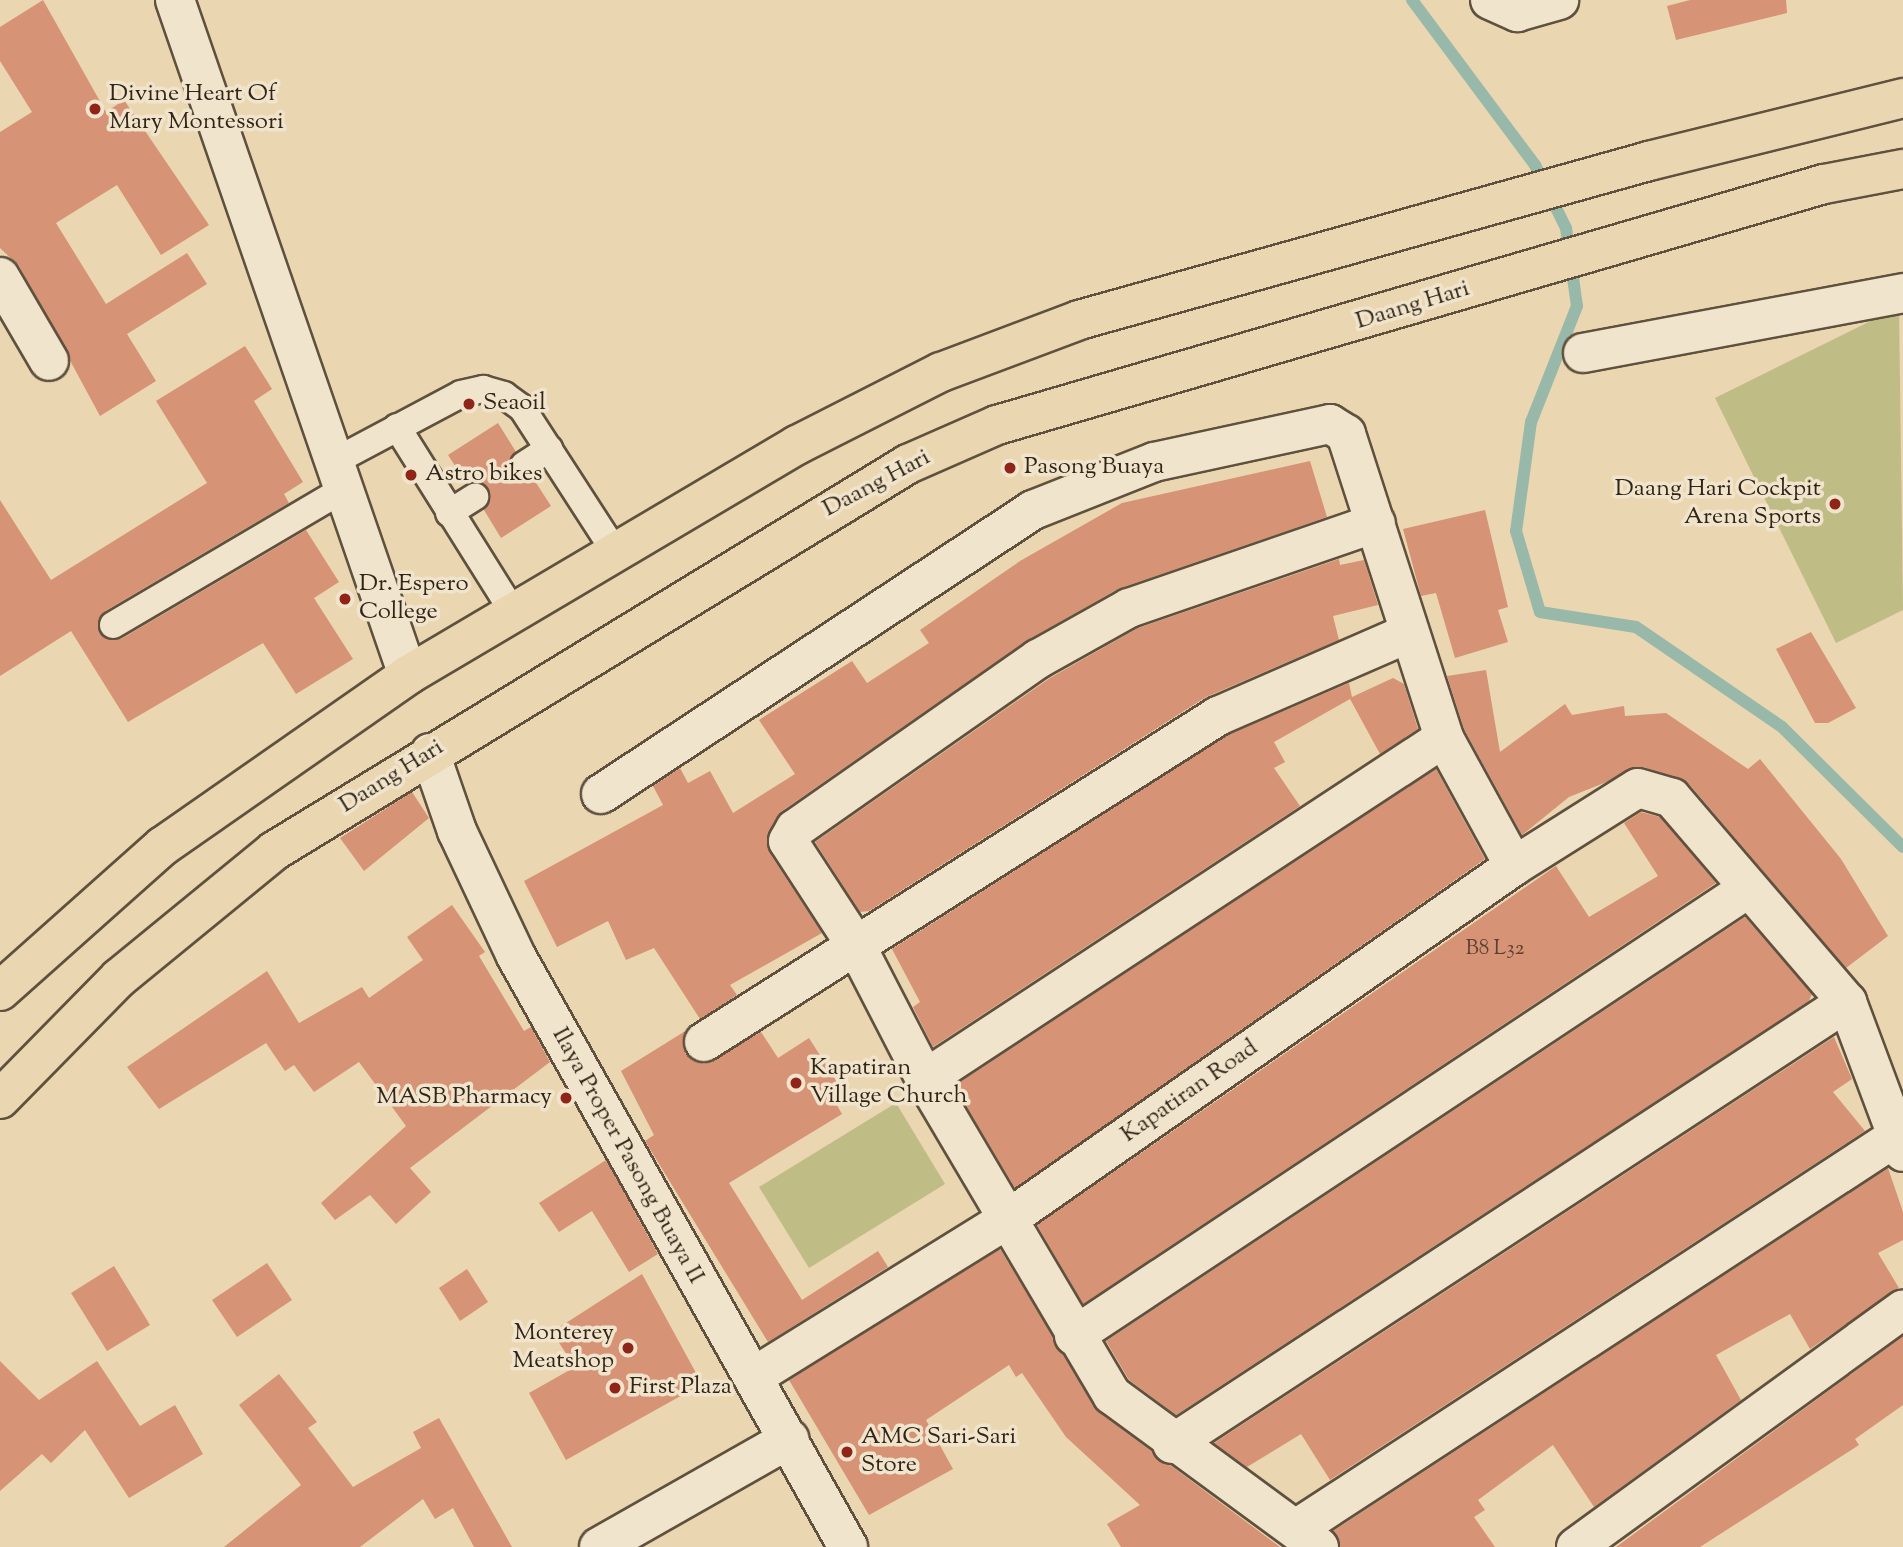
<!DOCTYPE html>
<html>
<head>
<meta charset="utf-8">
<style>
  body { margin:0 }
  #map { position:relative; width:1903px; height:1547px; overflow:hidden; background:#ead6b1; font-family:"Sorts Mill Goudy",serif }
  div>[style] { position:absolute }
  .green>* { inset:0; background:#bfbc86 }
  .stream>* { height:12px; margin:-6px; padding:0 6px; transform-origin:6px; border-radius:6px; background:#98b9a9 }
  .building>* { inset:0; background:#d69376 }
  .roads { filter:drop-shadow(2px 0 #5f513e) drop-shadow(-2px 0 #5f513e) drop-shadow(0 2px #5f513e) drop-shadow(0 -2px #5f513e) }
  .service>* { height:26px; margin:-13px; padding:0 13px; transform-origin:13px; border-radius:13px; background:#f1e4cc }
  .minor>* { height:38px; margin:-19px; padding:0 19px; transform-origin:19px; border-radius:19px; background:#f1e4cc }
  .tertiary>* { height:38px; margin:-19px; padding:0 19px; transform-origin:19px; border-radius:19px; background:#f1e4cc }
  .secondary>* { height:38px; margin:-19px; padding:0 19px; transform-origin:19px; border-radius:19px; background:#f1e4cc }
  .primary>* { height:38px; margin:-19px; padding:0 19px; transform-origin:19px; border-radius:19px; background:#ead6b1 }
  .dots>* { width:19px; height:19px; translate:-50% -50%; box-sizing:border-box; border:4px solid #f1e4cc; border-radius:50% }
  span { translate:-50% -50%; white-space:nowrap; text-align:center; line-height:1.15; -webkit-text-stroke:7px #f1e4cc; paint-order:stroke }
  .number-label { font-size:21px; color:#5a402f }
  .number-label span { -webkit-text-stroke-width:0 }
  .poi-label { font-size:24px; color:#312517 }
  .left { translate:0 -50%; text-align:left }
  .right { translate:-100% -50%; text-align:right }
  .street-label { font-size:24px; color:#312517 }
</style>
</head>
<body>
<div id="map">
  <div class="green">
    <i style="clip-path:polygon(1899px 307px,1903px 610px,1836px 643px,1715px 398px)"></i>
    <i style="clip-path:polygon(896px 1103px,945px 1184px,809px 1268px,759px 1187px)"></i>
  </div>
  <div class="stream">
    <i style="left:1412px;top:0;width:206px;rotate:53.3deg"></i>
    <i style="left:1535px;top:165px;width:70px;rotate:63.8deg"></i>
    <i style="left:1566px;top:228px;width:79px;rotate:82deg"></i>
    <i style="left:1577px;top:306px;width:125px;rotate:111.6deg"></i>
    <i style="left:1531px;top:422px;width:110px;rotate:97.8deg"></i>
    <i style="left:1516px;top:531px;width:84px;rotate:73.5deg"></i>
    <i style="left:1540px;top:612px;width:97px;rotate:8.9deg"></i>
    <i style="left:1636px;top:627px;width:177px;rotate:34.4deg"></i>
    <i style="left:1782px;top:727px;width:170px;rotate:44.8deg"></i>
  </div>
  <div class="building">
    <i style="clip-path:polygon(43px 0,106px 112px,124px 100px,209px 225px,161px 255px,117px 185px,56px 223px,106px 304px,187px 253px,207px 284px,127px 334px,156px 381px,100px 416px,19px 266px,0 248px,0 132px,32px 112px,0 61px,0 27px)"></i>
    <i style="clip-path:polygon(1690px 0,1786px 0,1787px 13px,1676px 40px,1667px 6px)"></i>
    <i style="clip-path:polygon(245px 346px,272px 389px,254px 401px,303px 482px,284px 494px,289px 503px,105px 611px,99px 632px,121px 639px,306px 530px,339px 582px,314px 598px,353px 659px,296px 694px,263px 643px,128px 722px,71px 631px,0 676px,0 500px,51px 580px,207px 483px,156px 401px)"></i>
    <i style="clip-path:polygon(498px 423px,516px 452px,510px 473px,533px 478px,551px 506px,501px 538px,484px 510px,488px 488px,467px 484px,448px 455px)"></i>
    <i style="clip-path:polygon(1310px 461px,1327px 517px,1118px 589px,1026px 641px,782px 811px,769px 831px,769px 852px,822px 933px,730px 985px,737px 995px,700px 1019px,654px 948px,626px 960px,608px 921px,557px 947px,524px 881px,663px 805px,653px 786px,680px 768px,688px 783px,710px 771px,733px 813px,795px 774px,759px 720px,852px 661px,867px 683px,929px 643px,920px 630px,1020px 561px,1122px 503px)"></i>
    <i style="clip-path:polygon(1485px 510px,1508px 607px,1498px 610px,1508px 642px,1455px 658px,1436px 593px,1421px 596px,1403px 529px)"></i>
    <i style="clip-path:polygon(1339px 559px,1340px 565px,1364px 560px,1378px 605px,1333px 616px,1339px 640px,1206px 697px,869px 911px,860px 912px,815px 842px,1050px 678px,1138px 628px)"></i>
    <i style="clip-path:polygon(1811px 632px,1856px 708px,1828px 723px,1815px 723px,1776px 649px)"></i>
    <i style="clip-path:polygon(1486px 670px,1500px 752px,1565px 704px,1572px 715px,1624px 706px,1625px 716px,1666px 713px,1748px 769px,1760px 759px,1841px 859px,1888px 936px,1846px 968px,1689px 784px,1644px 767px,1569px 797px,1522px 835px,1464px 729px,1447px 676px)"></i>
    <i style="clip-path:polygon(1393px 678px,1404px 684px,1418px 729px,1380px 754px,1350px 699px,1274px 742px,1285px 762px,1274px 768px,1300px 806px,933px 1047px,913px 1007px,920px 1002px,892px 949px,1228px 735px,1349px 683px,1352px 697px)"></i>
    <i style="clip-path:polygon(1436px 769px,1485px 859px,1015px 1188px,954px 1086px)"></i>
    <i style="clip-path:polygon(412px 792px,429px 818px,364px 871px,340px 838px)"></i>
    <i style="clip-path:polygon(1641px 812px,1660px 817px,1716px 883px,1083px 1304px,1037px 1225px,1556px 866px,1589px 917px,1658px 876px,1624px 823px)"></i>
    <i style="clip-path:polygon(452px 905px,485px 952px,479px 956px,524px 1031px,531px 1027px,550px 1062px,410px 1168px,431px 1192px,396px 1224px,370px 1195px,335px 1220px,321px 1203px,406px 1126px,359px 1062px,314px 1092px,294px 1065px,285px 1071px,266px 1043px,159px 1109px,127px 1067px,267px 971px,299px 1023px,362px 987px,369px 998px,423px 960px,407px 937px)"></i>
    <i style="clip-path:polygon(1745px 917px,1812px 994px,1809px 1001px,1176px 1415px,1129px 1380px,1106px 1341px)"></i>
    <i style="clip-path:polygon(687px 1030px,685px 1053px,704px 1064px,761px 1032px,778px 1058px,809px 1038px,842px 1090px,832px 1097px,842px 1114px,729px 1183px,802px 1300px,878px 1251px,888px 1267px,768px 1342px,645px 1141px,654px 1135px,621px 1071px)"></i>
    <i style="clip-path:polygon(1834px 1037px,1852px 1079px,1833px 1092px,1865px 1131px,1330px 1480px,1301px 1434px,1247px 1467px,1214px 1443px)"></i>
    <i style="clip-path:polygon(606px 1160px,658px 1254px,629px 1272px,592px 1211px,559px 1232px,539px 1203px)"></i>
    <i style="clip-path:polygon(1888px 1168px,1903px 1212px,1903px 1240px,1878px 1253px,1899px 1288px,1810px 1349px,1790px 1314px,1716px 1355px,1741px 1400px,1594px 1507px,1553px 1445px,1478px 1500px,1485px 1510px,1474px 1517px,1495px 1547px,1340px 1547px,1333px 1531px)"></i>
    <i style="clip-path:polygon(1000px 1249px,1099px 1412px,1280px 1547px,1121px 1547px,1107px 1524px,1140px 1505px,1066px 1437px,1022px 1373px,1016px 1377px,1009px 1365px,926px 1420px,953px 1469px,869px 1515px,789px 1380px)"></i>
    <i style="clip-path:polygon(267px 1263px,292px 1300px,237px 1337px,212px 1300px)"></i>
    <i style="clip-path:polygon(114px 1266px,150px 1325px,107px 1351px,71px 1293px)"></i>
    <i style="clip-path:polygon(467px 1269px,488px 1302px,460px 1321px,439px 1288px)"></i>
    <i style="clip-path:polygon(642px 1274px,702px 1384px,566px 1460px,529px 1393px,575px 1367px,552px 1332px)"></i>
    <i style="clip-path:polygon(1903px 1336px,1903px 1405px,1855px 1439px,1859px 1445px,1700px 1547px,1616px 1547px)"></i>
    <i style="clip-path:polygon(0 1361px,39px 1400px,97px 1361px,140px 1426px,175px 1405px,203px 1454px,129px 1498px,85px 1430px,51px 1463px,42px 1454px,0 1491px)"></i>
    <i style="clip-path:polygon(279px 1374px,317px 1422px,308px 1428px,353px 1487px,421px 1448px,413px 1432px,439px 1418px,512px 1547px,474px 1547px,453px 1508px,435px 1519px,423px 1499px,360px 1547px,224px 1547px,301px 1485px,239px 1405px)"></i>
  </div>
  <div class="roads">
    <div class="service">
      <i style="left:397px;top:427px;width:218px;rotate:57.9deg"></i>
      <i style="left:337px;top:460px;width:140px;rotate:-28deg"></i>
      <i style="left:461px;top:394px;width:23px;rotate:-13deg"></i>
      <i style="left:483px;top:389px;width:22px;rotate:16deg"></i>
      <i style="left:504px;top:395px;width:22px;rotate:36deg"></i>
      <i style="left:522px;top:408px;width:169px;rotate:57.1deg"></i>
      <i style="left:524px;top:465px;width:30px;rotate:-33deg"></i>
      <i style="left:449px;top:513px;width:31px;rotate:-32deg"></i>
      <i style="left:113px;top:625px;width:270px;rotate:-30.5deg"></i>
    </div>
    <div class="minor">
      <i style="left:1490px;top:0;width:30px;rotate:24deg"></i>
      <i style="left:1517px;top:12px;width:44px;rotate:-15.9deg"></i>
      <i style="left:0;top:277px;width:97px;rotate:59.7deg"></i>
      <i style="left:1583px;top:353px;width:326px;rotate:-10.6deg"></i>
      <i style="left:601px;top:794px;width:517px;rotate:-33.32deg"></i>
      <i style="left:1033px;top:510px;width:130px;rotate:-21.6deg"></i>
      <i style="left:1154px;top:462px;width:180px;rotate:-12.2deg"></i>
      <i style="left:1330px;top:424px;width:19px;rotate:32deg"></i>
      <i style="left:1346px;top:434px;width:319px;rotate:72.1deg"></i>
      <i style="left:1444px;top:738px;width:146px;rotate:61.3deg"></i>
      <i style="left:704px;top:1042px;width:609px;rotate:-32.38deg"></i>
      <i style="left:1218px;top:716px;width:206px;rotate:-23.5deg"></i>
      <i style="left:925px;top:1079px;width:621px;rotate:-33.31deg"></i>
      <i style="left:1074px;top:1336px;width:807px;rotate:-33.57deg"></i>
      <i style="left:753px;top:1377px;width:300px;rotate:-31.8deg"></i>
      <i style="left:1008px;top:1219px;width:617px;rotate:-34.9deg"></i>
      <i style="left:1514px;top:866px;width:146px;rotate:-32.2deg"></i>
      <i style="left:1638px;top:788px;width:35px;rotate:16deg"></i>
      <i style="left:1672px;top:798px;width:269px;rotate:49.4deg"></i>
      <i style="left:1847px;top:1002px;width:160px;rotate:69.5deg"></i>
      <i style="left:1172px;top:1444px;width:807px;rotate:-33.22deg"></i>
      <i style="left:1296px;top:1529px;width:720px;rotate:-33.16deg"></i>
      <i style="left:599px;top:1547px;width:219px;rotate:-29.6deg"></i>
      <i style="left:1319px;top:1547px;width:257px;rotate:-143.7deg"></i>
      <i style="left:1112px;top:1395px;width:367px;rotate:-120.6deg"></i>
      <i style="left:925px;top:1079px;width:148px;rotate:-117.3deg"></i>
      <i style="left:857px;top:947px;width:126px;rotate:-123.1deg"></i>
      <i style="left:788px;top:841px;width:14px;rotate:-60deg"></i>
      <i style="left:795px;top:829px;width:297px;rotate:-35deg"></i>
      <i style="left:1038px;top:659px;width:104px;rotate:-29.3deg"></i>
      <i style="left:1129px;top:608px;width:261px;rotate:-19deg"></i>
      <i style="left:1576px;top:1547px;width:404px;rotate:-36deg"></i>
    </div>
    <div class="tertiary">
      <i style="left:430px;top:753px;width:83px;rotate:70.9deg"></i>
      <i style="left:457px;top:831px;width:138px;rotate:64.7deg"></i>
      <i style="left:516px;top:956px;width:678px;rotate:60.67deg"></i>
    </div>
    <div class="secondary">
      <i style="left:175px;top:0;width:714px;rotate:70.96deg"></i>
    </div>
    <div class="primary">
      <i style="left:0;top:991px;width:218px;rotate:-41.7deg"></i>
      <i style="left:163px;top:846px;width:299px;rotate:-34.9deg"></i>
      <i style="left:408px;top:675px;width:452px;rotate:-30.6deg"></i>
      <i style="left:797px;top:445px;width:161px;rotate:-26.9deg"></i>
      <i style="left:941px;top:372px;width:147px;rotate:-20.6deg"></i>
      <i style="left:1079px;top:320px;width:592px;rotate:-15.59deg"></i>
      <i style="left:1649px;top:161px;width:262px;rotate:-13.9deg"></i>
      <i style="left:0;top:1099px;width:170px;rotate:-45.5deg"></i>
      <i style="left:119px;top:978px;width:200px;rotate:-39.3deg"></i>
      <i style="left:274px;top:851px;width:743px;rotate:-31.4deg"></i>
      <i style="left:908px;top:464px;width:97px;rotate:-23.7deg"></i>
      <i style="left:997px;top:425px;width:861px;rotate:-16.25deg"></i>
      <i style="left:1824px;top:184px;width:80px;rotate:-10.8deg"></i>
    </div>
  </div>
  <div class="dots">
    <i style="left:95px;top:109px;background:#8f2418"></i>
    <i style="left:469px;top:404px;background:#8f2418"></i>
    <i style="left:1010px;top:468px;background:#8f2418"></i>
    <i style="left:411px;top:475px;background:#8f2418"></i>
    <i style="left:1835px;top:504px;background:#8f2418"></i>
    <i style="left:345px;top:599px;background:#8f2418"></i>
    <i style="left:796px;top:1083px;background:#8f2418"></i>
    <i style="left:566px;top:1098px;background:#8f2418"></i>
    <i style="left:628px;top:1348px;background:#8f2418"></i>
    <i style="left:615px;top:1388px;background:#8f2418"></i>
    <i style="left:847px;top:1452px;background:#8f2418"></i>
  </div>
  <div class="number-label">
    <span style="left:1495px;top:949px">B8 L32</span>
  </div>
  <div class="poi-label">
    <span class="left" style="left:109px;top:109px">Divine Heart Of<br>Mary Montessori</span>
    <span class="left" style="left:483px;top:404px">Seaoil</span>
    <span class="left" style="left:1024px;top:468px">Pasong Buaya</span>
    <span class="left" style="left:425px;top:475px">Astro bikes</span>
    <span class="right" style="left:1821px;top:504px">Daang Hari Cockpit<br>Arena Sports</span>
    <span class="left" style="left:359px;top:599px">Dr. Espero<br>College</span>
    <span class="left" style="left:810px;top:1083px">Kapatiran<br>Village Church</span>
    <span class="right" style="left:552px;top:1098px">MASB Pharmacy</span>
    <span class="right" style="left:614px;top:1348px">Monterey<br>Meatshop</span>
    <span class="left" style="left:629px;top:1388px">First Plaza</span>
    <span class="left" style="left:861px;top:1452px">AMC Sari-Sari<br>Store</span>
  </div>
  <div class="street-label">
    <span style="left:1413px;top:306px;rotate:-17deg">Daang Hari</span>
    <span style="left:877px;top:484px;rotate:-28deg">Daang Hari</span>
    <span style="left:392px;top:777px;rotate:-32deg">Daang Hari</span>
    <span style="left:1190px;top:1092px;rotate:-35deg">Kapatiran Road</span>
    <span style="left:627px;top:1156px;rotate:61deg">Ilaya Proper Pasong Buaya II</span>
  </div>
</div>
</body>
</html>
